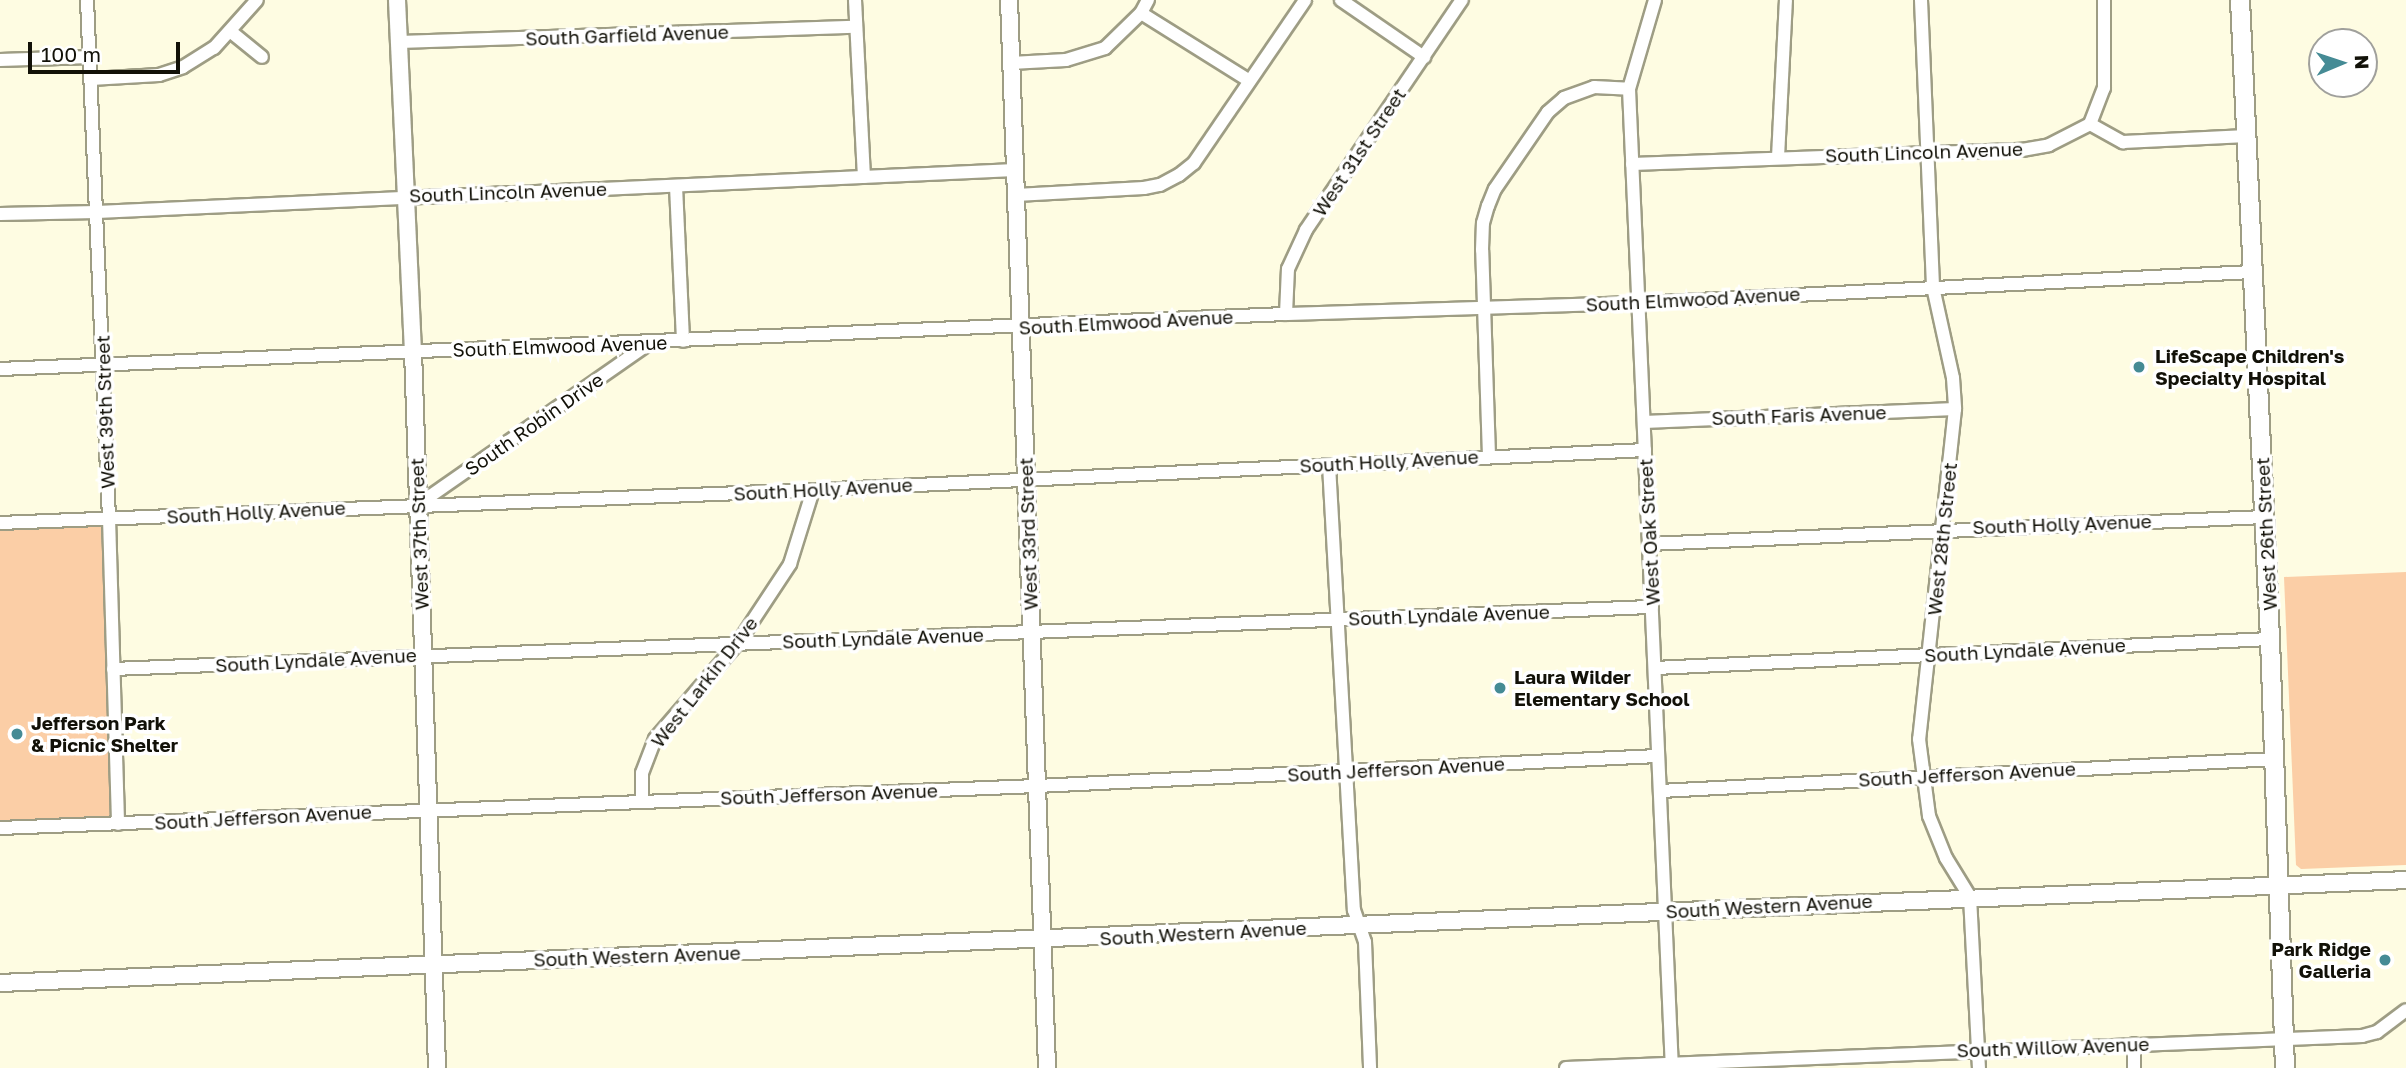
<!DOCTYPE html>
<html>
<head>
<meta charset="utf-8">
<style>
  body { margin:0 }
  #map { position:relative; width:2406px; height:1068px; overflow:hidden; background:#fefce2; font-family:"Golos Text",sans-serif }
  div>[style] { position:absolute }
  .green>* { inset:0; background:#fbcea6 }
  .roads { filter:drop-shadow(2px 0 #9e9d84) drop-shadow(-2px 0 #9e9d84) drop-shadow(0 2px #9e9d84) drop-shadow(0 -2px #9e9d84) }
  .minor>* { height:12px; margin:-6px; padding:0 6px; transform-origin:6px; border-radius:6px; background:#fff }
  .tertiary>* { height:16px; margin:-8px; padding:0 8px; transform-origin:8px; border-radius:8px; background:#fff }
  .secondary>* { height:18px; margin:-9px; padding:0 9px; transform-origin:9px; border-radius:9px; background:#fff }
  .dots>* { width:19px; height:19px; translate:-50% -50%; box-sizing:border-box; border:4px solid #fff; border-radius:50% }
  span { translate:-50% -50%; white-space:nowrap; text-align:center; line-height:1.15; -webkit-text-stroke:7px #fff; paint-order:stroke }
  .street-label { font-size:19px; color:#121108 }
  .poi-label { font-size:19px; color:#121108; font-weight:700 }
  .left { translate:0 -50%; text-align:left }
  .right { translate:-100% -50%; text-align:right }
  .north { position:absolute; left:2308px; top:28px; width:70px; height:70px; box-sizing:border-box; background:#fff; border:2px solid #a0a09c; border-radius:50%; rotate:88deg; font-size:19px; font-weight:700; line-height:28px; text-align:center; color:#121108 }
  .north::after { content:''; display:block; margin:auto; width:24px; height:32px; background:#458b95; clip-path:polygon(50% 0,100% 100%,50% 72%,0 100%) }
  .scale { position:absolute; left:28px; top:42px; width:152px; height:32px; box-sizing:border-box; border:4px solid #121108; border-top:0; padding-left:9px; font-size:21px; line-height:24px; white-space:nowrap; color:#121108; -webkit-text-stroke:5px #fff; paint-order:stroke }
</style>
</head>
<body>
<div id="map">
  <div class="green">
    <i style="clip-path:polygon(109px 518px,118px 824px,0 828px,0 523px)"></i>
    <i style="clip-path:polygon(2406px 572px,2406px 865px,2301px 869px,2296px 865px,2284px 577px)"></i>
  </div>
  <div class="roads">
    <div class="minor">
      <i style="left:87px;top:0;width:518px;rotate:87.57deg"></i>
      <i style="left:109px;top:518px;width:306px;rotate:88.3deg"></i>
      <i style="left:855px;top:0;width:177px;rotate:87.1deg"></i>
      <i style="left:1341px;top:0;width:101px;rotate:34.5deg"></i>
      <i style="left:1655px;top:0;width:93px;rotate:106.3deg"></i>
      <i style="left:1629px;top:89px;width:980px;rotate:87.49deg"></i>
      <i style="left:1921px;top:0;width:287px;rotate:87.6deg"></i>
      <i style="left:1933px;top:287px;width:93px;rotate:77.6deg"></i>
      <i style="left:1953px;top:378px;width:31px;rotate:86deg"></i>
      <i style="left:1955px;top:409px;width:332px;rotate:96.2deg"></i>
      <i style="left:1919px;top:739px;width:78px;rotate:82.6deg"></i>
      <i style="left:1929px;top:816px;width:45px;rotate:68deg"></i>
      <i style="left:1946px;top:858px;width:46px;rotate:58.4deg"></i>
      <i style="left:1970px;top:897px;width:171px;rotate:87deg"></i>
      <i style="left:1141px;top:13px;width:128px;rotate:32deg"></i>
      <i style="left:230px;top:31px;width:41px;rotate:39.1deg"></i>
      <i style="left:398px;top:42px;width:458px;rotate:-1.9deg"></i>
      <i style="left:0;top:60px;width:90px;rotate:-1.9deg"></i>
      <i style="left:1011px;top:63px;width:55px;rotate:-3.1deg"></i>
      <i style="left:1066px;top:60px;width:41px;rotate:-17.1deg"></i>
      <i style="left:1105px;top:48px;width:50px;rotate:-44.2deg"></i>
      <i style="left:1141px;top:13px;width:15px;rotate:-62deg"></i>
      <i style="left:91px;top:79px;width:68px;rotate:-3.4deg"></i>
      <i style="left:159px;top:75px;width:25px;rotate:-18deg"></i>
      <i style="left:183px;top:67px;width:36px;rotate:-32deg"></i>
      <i style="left:214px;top:48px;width:64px;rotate:-48.1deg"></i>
      <i style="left:2090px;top:124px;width:38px;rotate:29deg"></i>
      <i style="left:2123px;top:142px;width:124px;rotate:-2.8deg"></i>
      <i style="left:2090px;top:124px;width:39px;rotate:-69deg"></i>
      <i style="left:2104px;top:88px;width:88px;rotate:-90deg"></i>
      <i style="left:1778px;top:157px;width:157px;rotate:-87.1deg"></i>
      <i style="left:1632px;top:164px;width:390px;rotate:-2.1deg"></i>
      <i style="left:2022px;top:150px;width:27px;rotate:-10deg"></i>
      <i style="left:2049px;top:145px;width:46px;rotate:-27.1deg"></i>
      <i style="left:676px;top:186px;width:155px;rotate:87.4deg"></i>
      <i style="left:1016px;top:195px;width:128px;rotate:-3.1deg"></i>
      <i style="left:1144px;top:188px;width:16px;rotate:-11deg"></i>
      <i style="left:1160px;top:185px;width:21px;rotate:-28deg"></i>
      <i style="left:1179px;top:175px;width:19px;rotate:-39deg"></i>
      <i style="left:1194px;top:163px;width:197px;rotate:-55.7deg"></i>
      <i style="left:0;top:214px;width:97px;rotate:-1.2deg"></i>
      <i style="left:97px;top:212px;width:919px;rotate:-2.62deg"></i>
      <i style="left:1286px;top:314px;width:45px;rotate:-87.5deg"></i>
      <i style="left:1288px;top:269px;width:43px;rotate:-65.2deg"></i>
      <i style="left:1306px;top:230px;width:278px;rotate:-55.9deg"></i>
      <i style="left:0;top:369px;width:1287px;rotate:-2.45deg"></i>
      <i style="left:1286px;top:314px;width:352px;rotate:-1.8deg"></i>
      <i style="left:1638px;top:303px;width:616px;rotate:-2.89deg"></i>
      <i style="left:1644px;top:422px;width:311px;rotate:-2.4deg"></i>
      <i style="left:1489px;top:456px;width:206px;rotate:-91.9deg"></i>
      <i style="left:1482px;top:250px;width:27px;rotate:-88deg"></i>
      <i style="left:1483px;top:223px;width:18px;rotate:-74deg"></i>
      <i style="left:1488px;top:206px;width:18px;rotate:-68deg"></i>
      <i style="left:1495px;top:189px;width:93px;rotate:-55.5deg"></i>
      <i style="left:1548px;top:112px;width:21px;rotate:-41deg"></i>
      <i style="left:1564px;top:98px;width:32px;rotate:-20deg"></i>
      <i style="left:1594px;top:87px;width:35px;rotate:3deg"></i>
      <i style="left:1329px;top:465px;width:446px;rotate:86.8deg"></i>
      <i style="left:1354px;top:910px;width:34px;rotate:71deg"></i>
      <i style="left:1365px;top:942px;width:126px;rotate:87.7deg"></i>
      <i style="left:419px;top:504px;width:279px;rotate:-34.9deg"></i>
      <i style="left:0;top:523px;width:814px;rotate:-2.32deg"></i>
      <i style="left:813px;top:490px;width:833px;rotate:-2.75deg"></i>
      <i style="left:1649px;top:544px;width:617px;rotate:-2.51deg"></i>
      <i style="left:1655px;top:668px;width:616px;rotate:-2.7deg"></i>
      <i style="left:113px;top:669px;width:1540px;rotate:-2.31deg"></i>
      <i style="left:1660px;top:791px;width:616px;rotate:-2.98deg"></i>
      <i style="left:642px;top:800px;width:27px;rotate:-90deg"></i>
      <i style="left:642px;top:773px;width:36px;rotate:-69deg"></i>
      <i style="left:655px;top:739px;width:127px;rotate:-49.2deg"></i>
      <i style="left:738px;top:643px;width:95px;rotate:-56.6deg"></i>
      <i style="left:790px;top:564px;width:77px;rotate:-72.7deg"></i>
      <i style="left:0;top:828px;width:1038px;rotate:-2.32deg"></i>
      <i style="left:1037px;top:786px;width:622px;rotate:-2.77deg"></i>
      <i style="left:2134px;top:1044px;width:24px;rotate:90deg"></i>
      <i style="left:1566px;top:1068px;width:797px;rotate:-2.3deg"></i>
      <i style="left:2362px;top:1036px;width:16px;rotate:-15deg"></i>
      <i style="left:2377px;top:1032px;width:36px;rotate:-37deg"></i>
    </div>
    <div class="tertiary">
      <i style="left:397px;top:0;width:351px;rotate:87.4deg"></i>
      <i style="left:413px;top:351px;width:717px;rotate:88.08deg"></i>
      <i style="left:1009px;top:0;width:1069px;rotate:87.96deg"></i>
      <i style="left:0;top:983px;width:2408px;rotate:-2.45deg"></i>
    </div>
    <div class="secondary">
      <i style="left:2240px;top:0;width:640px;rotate:87.31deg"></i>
      <i style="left:2270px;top:639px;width:429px;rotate:88deg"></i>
    </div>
  </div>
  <div class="dots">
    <i style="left:2139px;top:367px;background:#458b95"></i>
    <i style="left:1500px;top:688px;background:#458b95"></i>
    <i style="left:17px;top:734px;background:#458b95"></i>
    <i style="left:2385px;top:960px;background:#458b95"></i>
  </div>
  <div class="street-label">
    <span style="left:627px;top:35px;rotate:-2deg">South Garfield Avenue</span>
    <span style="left:1359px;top:152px;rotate:-56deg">West 31st Street</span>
    <span style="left:1924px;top:152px;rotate:-2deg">South Lincoln Avenue</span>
    <span style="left:508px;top:192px;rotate:-2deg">South Lincoln Avenue</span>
    <span style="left:1693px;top:299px;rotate:-3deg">South Elmwood Avenue</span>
    <span style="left:1126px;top:322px;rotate:-3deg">South Elmwood Avenue</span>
    <span style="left:560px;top:346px;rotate:-2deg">South Elmwood Avenue</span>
    <span style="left:105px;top:412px;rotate:-92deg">West 39th Street</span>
    <span style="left:1799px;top:415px;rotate:-2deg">South Faris Avenue</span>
    <span style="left:534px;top:424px;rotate:-35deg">South Robin Drive</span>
    <span style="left:1389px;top:461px;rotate:-3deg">South Holly Avenue</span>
    <span style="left:823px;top:489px;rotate:-3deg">South Holly Avenue</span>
    <span style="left:256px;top:512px;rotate:-3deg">South Holly Avenue</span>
    <span style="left:2062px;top:524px;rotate:-2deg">South Holly Avenue</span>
    <span style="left:1649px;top:532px;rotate:-93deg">West Oak Street</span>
    <span style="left:419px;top:534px;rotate:-92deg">West 37th Street</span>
    <span style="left:1028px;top:534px;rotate:-92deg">West 33rd Street</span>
    <span style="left:2266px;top:534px;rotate:-93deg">West 26th Street</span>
    <span style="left:1942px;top:539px;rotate:-84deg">West 28th Street</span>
    <span style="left:1449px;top:615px;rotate:-2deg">South Lyndale Avenue</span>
    <span style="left:883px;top:638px;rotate:-2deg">South Lyndale Avenue</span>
    <span style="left:2025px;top:650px;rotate:-3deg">South Lyndale Avenue</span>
    <span style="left:316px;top:660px;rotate:-3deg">South Lyndale Avenue</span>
    <span style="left:704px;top:682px;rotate:-52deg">West Larkin Drive</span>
    <span style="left:1396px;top:769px;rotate:-3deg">South Jefferson Avenue</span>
    <span style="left:1967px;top:774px;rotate:-3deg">South Jefferson Avenue</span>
    <span style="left:829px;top:794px;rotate:-2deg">South Jefferson Avenue</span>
    <span style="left:263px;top:817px;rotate:-3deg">South Jefferson Avenue</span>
    <span style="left:1769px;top:906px;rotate:-3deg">South Western Avenue</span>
    <span style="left:1203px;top:933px;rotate:-3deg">South Western Avenue</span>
    <span style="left:637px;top:956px;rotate:-2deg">South Western Avenue</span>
    <span style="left:2053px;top:1047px;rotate:-2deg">South Willow Avenue</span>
  </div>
  <div class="poi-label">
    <span class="left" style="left:2155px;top:367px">LifeScape Children's<br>Specialty Hospital</span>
    <span class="left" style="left:1514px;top:688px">Laura Wilder<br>Elementary School</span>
    <span class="left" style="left:31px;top:734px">Jefferson Park<br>&amp; Picnic Shelter</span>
    <span class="right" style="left:2371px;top:960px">Park Ridge<br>Galleria</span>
  </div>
  <div class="north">N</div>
  <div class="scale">100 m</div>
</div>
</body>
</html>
